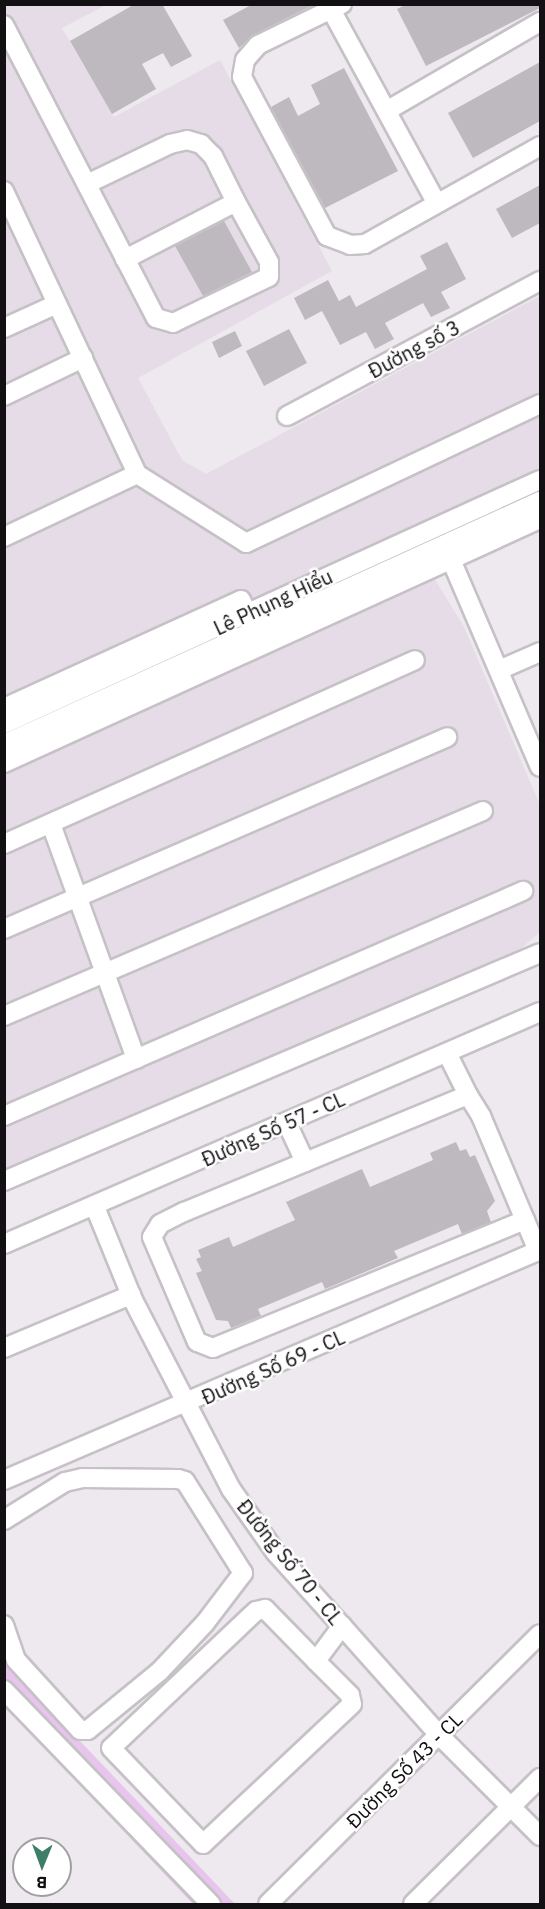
<!DOCTYPE html>
<html>
<head>
<meta charset="utf-8">
<style>
  body { margin:0 }
  #map { position:relative; width:545px; height:1909px; overflow:hidden; background:#ede9ee; font-family:"IBM Plex Sans",sans-serif }
  div>[style] { position:absolute }
  .built>* { inset:0; background:#e5dce7 }
  .green>* { inset:0; background:#e7c5ec }
  .building>* { inset:0; background:#beb9be }
  .roads { filter:drop-shadow(2px 0 #c6c1c6) drop-shadow(-2px 0 #c6c1c6) drop-shadow(0 2px #c6c1c6) drop-shadow(0 -2px #c6c1c6) }
  .minor>* { height:18px; margin:-9px; padding:0 9px; transform-origin:9px; border-radius:9px; background:#fff }
  span { translate:-50% -50%; white-space:nowrap; text-align:center; line-height:1.15; -webkit-text-stroke:5px #fff; paint-order:stroke }
  .street-label { font-size:20px; color:#121012 }
  .frame { position:absolute; inset:0; border:6px solid #121012; pointer-events:none }
  .north { position:absolute; left:12px; top:1837px; width:60px; height:60px; box-sizing:border-box; background:#fff; border:2px solid #a09fa0; border-radius:50%; rotate:181deg; font-size:16px; font-weight:700; line-height:24px; text-align:center; color:#121012 }
  .north::after { content:''; display:block; margin:auto; width:21px; height:27px; background:#3f7d6b; clip-path:polygon(50% 0,100% 100%,50% 72%,0 100%) }
</style>
</head>
<body>
<div id="map">
  <div class="built">
    <i style="clip-path:polygon(5px 5px,106px 5px,62px 28px,114px 117px,220px 60px,332px 271px,138px 378px,182px 460px,206px 474px,540px 296px,540px 471px,406px 532px,464px 627px,540px 805px,540px 932px,511px 957px,5px 1174px)"></i>
  </div>
  <div class="green">
    <i style="clip-path:polygon(4px 1661px,235px 1904px,193px 1904px,5px 1706px)"></i>
  </div>
  <div class="building">
    <i style="clip-path:polygon(135px 4px,162px 4px,192px 56px,171px 67px,163px 53px,142px 64px,156px 89px,112px 114px,70px 41px)"></i>
    <i style="clip-path:polygon(253px 4px,315px 4px,253px 35px,239px 48px,223px 20px)"></i>
    <i style="clip-path:polygon(407px 4px,540px 4px,540px 8px,426px 66px,397px 9px)"></i>
    <i style="clip-path:polygon(540px 62px,540px 121px,473px 158px,448px 113px)"></i>
    <i style="clip-path:polygon(344px 68px,398px 171px,325px 208px,271px 107px,289px 97px,298px 116px,320px 104px,311px 85px)"></i>
    <i style="clip-path:polygon(540px 185px,540px 223px,512px 238px,496px 209px)"></i>
    <i style="clip-path:polygon(224px 221px,252px 272px,203px 296px,175px 246px)"></i>
    <i style="clip-path:polygon(447px 242px,466px 279px,441px 292px,450px 308px,431px 317px,423px 303px,385px 323px,394px 339px,375px 349px,366px 332px,340px 345px,322px 311px,305px 320px,294px 298px,328px 280px,339px 301px,350px 295px,356px 307px,427px 269px,420px 256px)"></i>
    <i style="clip-path:polygon(289px 329px,307px 363px,264px 386px,246px 351px)"></i>
    <i style="clip-path:polygon(235px 331px,242px 346px,219px 358px,212px 342px)"></i>
    <i style="clip-path:polygon(456px 1142px,460px 1151px,466px 1149px,470px 1157px,475px 1155px,495px 1201px,487px 1211px,491px 1222px,462px 1234px,458px 1224px,394px 1251px,398px 1258px,325px 1289px,322px 1282px,258px 1309px,261px 1316px,231px 1328px,228px 1321px,216px 1320px,196px 1273px,202px 1271px,196px 1259px,201px 1257px,198px 1250px,229px 1237px,233px 1247px,295px 1220px,286px 1202px,362px 1169px,370px 1187px,433px 1160px,430px 1153px)"></i>
  </div>
  <div class="roads">
    <div class="minor">
      <i style="left:328px;top:4px;width:226px;rotate:61.4deg"></i>
      <i style="left:342px;top:4px;width:93px;rotate:154deg"></i>
      <i style="left:258px;top:45px;width:20px;rotate:131deg"></i>
      <i style="left:245px;top:60px;width:17px;rotate:100deg"></i>
      <i style="left:242px;top:77px;width:180px;rotate:61.9deg"></i>
      <i style="left:327px;top:236px;width:25px;rotate:21deg"></i>
      <i style="left:350px;top:245px;width:15px;rotate:-4deg"></i>
      <i style="left:365px;top:244px;width:201px;rotate:-29.2deg"></i>
      <i style="left:4px;top:25px;width:330px;rotate:62.6deg"></i>
      <i style="left:156px;top:318px;width:18px;rotate:16deg"></i>
      <i style="left:173px;top:323px;width:106px;rotate:-25.6deg"></i>
      <i style="left:269px;top:277px;width:15px;rotate:-90deg"></i>
      <i style="left:269px;top:262px;width:68px;rotate:-118.8deg"></i>
      <i style="left:388px;top:110px;width:176px;rotate:-30.1deg"></i>
      <i style="left:87px;top:184px;width:92px;rotate:-25.7deg"></i>
      <i style="left:170px;top:144px;width:17px;rotate:-13deg"></i>
      <i style="left:187px;top:140px;width:15px;rotate:16deg"></i>
      <i style="left:201px;top:144px;width:17px;rotate:45deg"></i>
      <i style="left:213px;top:156px;width:51px;rotate:63.4deg"></i>
      <i style="left:236px;top:202px;width:125px;rotate:152.8deg"></i>
      <i style="left:4px;top:191px;width:313px;rotate:64.8deg"></i>
      <i style="left:137px;top:474px;width:147px;rotate:154.7deg"></i>
      <i style="left:4px;top:328px;width:58px;rotate:-24.4deg"></i>
      <i style="left:4px;top:396px;width:88px;rotate:-25.7deg"></i>
      <i style="left:287px;top:416px;width:287px;rotate:-28.1deg"></i>
      <i style="left:137px;top:474px;width:129px;rotate:32.3deg"></i>
      <i style="left:246px;top:543px;width:325px;rotate:-25.3deg"></i>
      <i style="left:446px;top:548px;width:238px;rotate:66.8deg"></i>
      <i style="left:499px;top:670px;width:45px;rotate:-23.7deg"></i>
      <i style="left:4px;top:708px;width:260px;rotate:-24.5deg"></i>
      <i style="left:241px;top:600px;width:27px;rotate:66deg"></i>
      <i style="left:4px;top:724px;width:589px;rotate:-24.48deg"></i>
      <i style="left:4px;top:744px;width:589px;rotate:-24.39deg"></i>
      <i style="left:4px;top:763px;width:589px;rotate:-24.48deg"></i>
      <i style="left:51px;top:824px;width:250px;rotate:70.1deg"></i>
      <i style="left:4px;top:844px;width:450px;rotate:-24.1deg"></i>
      <i style="left:4px;top:929px;width:483px;rotate:-23.4deg"></i>
      <i style="left:4px;top:1016px;width:521px;rotate:-23.17deg"></i>
      <i style="left:447px;top:1053px;width:47px;rotate:63.4deg"></i>
      <i style="left:4px;top:1116px;width:566px;rotate:-23.44deg"></i>
      <i style="left:287px;top:1123px;width:43px;rotate:65.2deg"></i>
      <i style="left:4px;top:1181px;width:582px;rotate:-23.04deg"></i>
      <i style="left:95px;top:1207px;width:100px;rotate:67.8deg"></i>
      <i style="left:133px;top:1300px;width:213px;rotate:62.6deg"></i>
      <i style="left:231px;top:1489px;width:78px;rotate:54.9deg"></i>
      <i style="left:276px;top:1553px;width:98px;rotate:47.9deg"></i>
      <i style="left:342px;top:1626px;width:146px;rotate:48.3deg"></i>
      <i style="left:439px;top:1735px;width:143px;rotate:45deg"></i>
      <i style="left:525px;top:1220px;width:337px;rotate:157.7deg"></i>
      <i style="left:213px;top:1348px;width:17px;rotate:-159deg"></i>
      <i style="left:197px;top:1342px;width:114px;rotate:-113.2deg"></i>
      <i style="left:152px;top:1237px;width:15px;rotate:-58deg"></i>
      <i style="left:160px;top:1224px;width:27px;rotate:-27deg"></i>
      <i style="left:184px;top:1212px;width:307px;rotate:-22.4deg"></i>
      <i style="left:468px;top:1095px;width:25px;rotate:58deg"></i>
      <i style="left:481px;top:1116px;width:147px;rotate:67.1deg"></i>
      <i style="left:4px;top:1244px;width:584px;rotate:-23.4deg"></i>
      <i style="left:4px;top:1348px;width:138px;rotate:-22.7deg"></i>
      <i style="left:4px;top:1480px;width:583px;rotate:-23.22deg"></i>
      <i style="left:4px;top:1520px;width:72px;rotate:-31.9deg"></i>
      <i style="left:65px;top:1482px;width:17px;rotate:-13deg"></i>
      <i style="left:82px;top:1478px;width:96px;rotate:0.6deg"></i>
      <i style="left:178px;top:1479px;width:7px;rotate:16deg"></i>
      <i style="left:185px;top:1481px;width:109px;rotate:57.8deg"></i>
      <i style="left:243px;top:1573px;width:63px;rotate:127.2deg"></i>
      <i style="left:205px;top:1623px;width:66px;rotate:133.2deg"></i>
      <i style="left:160px;top:1671px;width:93px;rotate:140.7deg"></i>
      <i style="left:88px;top:1730px;width:8px;rotate:180deg"></i>
      <i style="left:80px;top:1730px;width:95px;rotate:-132.4deg"></i>
      <i style="left:16px;top:1660px;width:37px;rotate:-109deg"></i>
      <i style="left:316px;top:1661px;width:73px;rotate:-134.4deg"></i>
      <i style="left:265px;top:1609px;width:9px;rotate:167deg"></i>
      <i style="left:256px;top:1611px;width:199px;rotate:136.6deg"></i>
      <i style="left:111px;top:1748px;width:133px;rotate:46.2deg"></i>
      <i style="left:203px;top:1844px;width:204px;rotate:-43.2deg"></i>
      <i style="left:352px;top:1704px;width:9px;rotate:-103deg"></i>
      <i style="left:350px;top:1695px;width:48px;rotate:-135deg"></i>
      <i style="left:316px;top:1661px;width:44px;rotate:-53.4deg"></i>
      <i style="left:4px;top:1690px;width:298px;rotate:46deg"></i>
      <i style="left:268px;top:1904px;width:383px;rotate:-44.8deg"></i>
      <i style="left:413px;top:1904px;width:179px;rotate:-44.8deg"></i>
    </div>
  </div>
  <div class="street-label">
    <span style="left:414px;top:349px;rotate:-28deg">Đường số 3</span>
    <span style="left:273px;top:602px;rotate:-25deg">Lê Phụng Hiểu</span>
    <span style="left:273px;top:1129px;rotate:-24deg">Đường Số 57 - CL</span>
    <span style="left:273px;top:1367px;rotate:-24deg">Đường Số 69 - CL</span>
    <span style="left:290px;top:1562px;rotate:51deg">Đường Số 70 - CL</span>
    <span style="left:404px;top:1770px;rotate:-45deg">Đường Số 43 - CL</span>
  </div>
  <div class="frame"></div>
  <div class="north">B</div>
</div>
</body>
</html>
